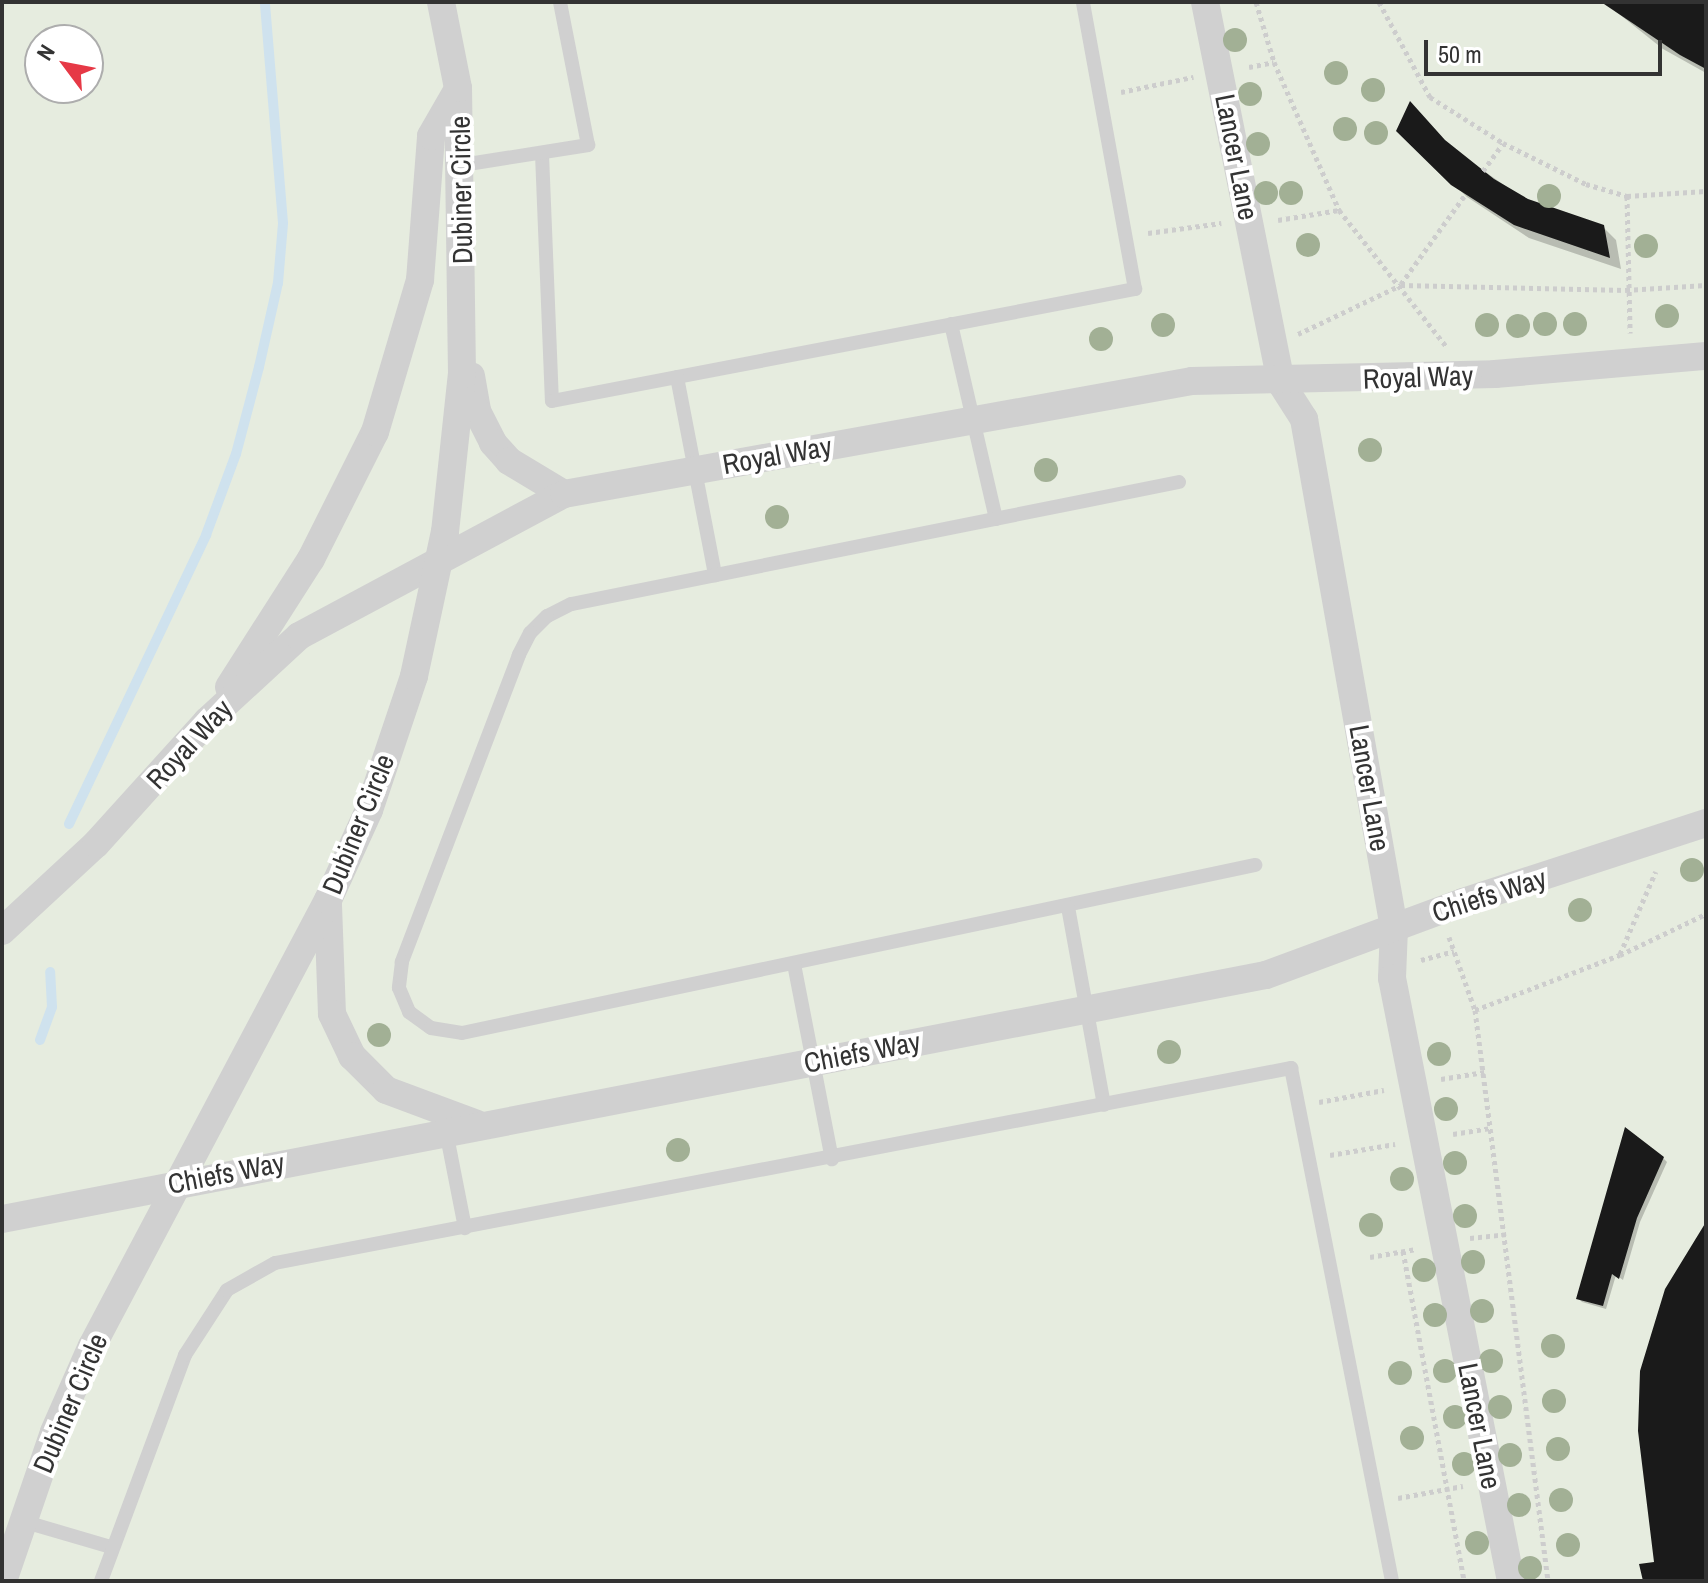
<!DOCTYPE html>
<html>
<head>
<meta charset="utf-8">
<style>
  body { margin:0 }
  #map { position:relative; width:1708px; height:1583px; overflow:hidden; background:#fff; font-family:"Archivo Narrow",sans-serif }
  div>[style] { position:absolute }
  .green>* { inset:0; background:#e6ecdf }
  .shadow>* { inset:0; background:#0003 }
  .stream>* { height:10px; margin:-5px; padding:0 5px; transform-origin:5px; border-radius:5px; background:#cfe2ee }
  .building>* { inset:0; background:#1a1a1a }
  .path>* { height:5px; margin-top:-2.5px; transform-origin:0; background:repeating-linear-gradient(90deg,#cdcdcd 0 4px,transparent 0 8px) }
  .lane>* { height:14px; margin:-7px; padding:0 7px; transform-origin:7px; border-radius:7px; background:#d0d0d0 }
  .street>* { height:28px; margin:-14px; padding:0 14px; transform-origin:14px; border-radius:14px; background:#d0d0d0 }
  .trees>* { width:24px; height:24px; margin:-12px; border-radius:50%; background:#a2b095 }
  span { translate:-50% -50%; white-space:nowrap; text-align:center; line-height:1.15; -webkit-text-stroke:8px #fff; paint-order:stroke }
  .street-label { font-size:28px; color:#333 }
  .frame { position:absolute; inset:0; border:4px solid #333; pointer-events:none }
  .north { position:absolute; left:24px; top:24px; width:80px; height:80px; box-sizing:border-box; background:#fff; border:2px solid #adadad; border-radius:50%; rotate:302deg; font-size:22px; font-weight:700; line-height:32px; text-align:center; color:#333 }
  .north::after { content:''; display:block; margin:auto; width:28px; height:36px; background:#e63946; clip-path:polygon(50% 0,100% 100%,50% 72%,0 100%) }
  .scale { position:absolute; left:1424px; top:40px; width:238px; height:36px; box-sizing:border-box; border:4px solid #333; border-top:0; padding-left:10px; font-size:24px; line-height:28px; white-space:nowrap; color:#333; -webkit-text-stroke:6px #fff; paint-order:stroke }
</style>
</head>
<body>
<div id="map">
  <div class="green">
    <i style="clip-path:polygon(evenodd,2px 2px,1706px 2px,1706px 1581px,2px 1581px,2px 2px,40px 40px,88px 40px,88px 88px,40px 88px,40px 40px)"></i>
  </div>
  <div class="shadow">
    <i style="clip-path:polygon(1604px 2px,1706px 2px,1706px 73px,1663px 49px)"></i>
    <i style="clip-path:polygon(1398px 131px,1448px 146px,1527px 201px,1603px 227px,1616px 240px,1621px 269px,1529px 238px,1467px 197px)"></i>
    <i style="clip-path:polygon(1663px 1158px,1667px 1162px,1640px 1222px,1623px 1280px,1616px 1275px,1606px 1309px,1582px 1302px,1578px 1298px)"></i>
  </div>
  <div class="stream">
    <i style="left:69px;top:824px;width:320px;rotate:-64.6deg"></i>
    <i style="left:206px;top:535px;width:86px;rotate:-69.7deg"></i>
    <i style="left:236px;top:454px;width:90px;rotate:-75.2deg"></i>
    <i style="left:259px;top:367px;width:86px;rotate:-77.3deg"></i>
    <i style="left:278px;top:283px;width:60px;rotate:-85.2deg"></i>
    <i style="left:283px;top:223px;width:222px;rotate:-94.7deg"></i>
    <i style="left:40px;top:1040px;width:35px;rotate:-70deg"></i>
    <i style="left:52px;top:1007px;width:35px;rotate:-93deg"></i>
  </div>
  <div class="building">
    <i style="clip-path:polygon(1601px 2px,1706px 2px,1706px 69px,1680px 55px)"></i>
    <i style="clip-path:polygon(1410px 101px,1445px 140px,1494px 179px,1528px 199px,1604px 225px,1610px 258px,1514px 225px,1451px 185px,1396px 131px)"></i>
    <i style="clip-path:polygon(1625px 1127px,1664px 1157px,1637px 1218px,1619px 1279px,1612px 1274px,1603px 1306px,1576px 1299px)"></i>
    <i style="clip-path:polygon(1706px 1222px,1706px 1581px,1643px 1581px,1639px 1564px,1654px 1562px,1638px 1431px,1640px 1371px,1665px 1289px)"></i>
  </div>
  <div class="path">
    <i style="left:1256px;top:2px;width:63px;rotate:73.3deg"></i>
    <i style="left:1274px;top:62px;width:162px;rotate:66.3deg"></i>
    <i style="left:1339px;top:210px;width:173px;rotate:51.8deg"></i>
    <i style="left:1379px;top:2px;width:108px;rotate:61.8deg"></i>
    <i style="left:1430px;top:97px;width:86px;rotate:32.2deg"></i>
    <i style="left:1503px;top:143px;width:93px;rotate:26.3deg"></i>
    <i style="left:1586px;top:184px;width:43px;rotate:16.3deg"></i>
    <i style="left:1627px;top:196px;width:79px;rotate:-3.6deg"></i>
    <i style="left:1249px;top:67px;width:25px;rotate:-11deg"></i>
    <i style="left:1121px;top:92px;width:74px;rotate:-11.8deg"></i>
    <i style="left:1483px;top:171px;width:34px;rotate:-54deg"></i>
    <i style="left:1627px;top:196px;width:137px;rotate:88.7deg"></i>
    <i style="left:1278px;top:220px;width:62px;rotate:-9.3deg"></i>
    <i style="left:1148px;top:233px;width:74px;rotate:-7.8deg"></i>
    <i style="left:1401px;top:284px;width:110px;rotate:-54.3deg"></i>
    <i style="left:1298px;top:334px;width:114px;rotate:-25.4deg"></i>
    <i style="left:1401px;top:285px;width:225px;rotate:1.3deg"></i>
    <i style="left:1626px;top:290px;width:80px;rotate:-3.6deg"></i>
    <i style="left:1449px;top:937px;width:77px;rotate:70.4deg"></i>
    <i style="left:1475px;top:1010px;width:155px;rotate:-20.8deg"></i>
    <i style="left:1620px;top:955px;width:95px;rotate:-25.5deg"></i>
    <i style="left:1620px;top:954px;width:90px;rotate:-66.6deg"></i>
    <i style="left:1421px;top:960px;width:34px;rotate:-15deg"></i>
    <i style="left:1475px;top:1010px;width:576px;rotate:82.71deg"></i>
    <i style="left:1441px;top:1079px;width:44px;rotate:-9.2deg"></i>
    <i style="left:1319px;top:1102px;width:66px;rotate:-10.5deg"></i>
    <i style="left:1453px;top:1134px;width:39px;rotate:-9deg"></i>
    <i style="left:1330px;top:1155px;width:66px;rotate:-9.6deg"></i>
    <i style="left:1470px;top:1238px;width:37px;rotate:-6deg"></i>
    <i style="left:1403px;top:1251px;width:336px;rotate:79.5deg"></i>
    <i style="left:1370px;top:1257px;width:47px;rotate:-9.9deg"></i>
    <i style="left:1398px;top:1498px;width:66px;rotate:-10.5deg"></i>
  </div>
  <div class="lane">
    <i style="left:542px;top:154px;width:247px;rotate:87.7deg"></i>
    <i style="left:552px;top:401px;width:594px;rotate:-10.87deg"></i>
    <i style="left:1135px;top:289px;width:292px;rotate:-100.3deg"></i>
    <i style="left:462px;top:165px;width:128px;rotate:-9deg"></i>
    <i style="left:588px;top:145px;width:146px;rotate:-101.1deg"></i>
    <i style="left:951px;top:324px;width:200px;rotate:77deg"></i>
    <i style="left:677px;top:377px;width:202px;rotate:79.1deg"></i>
    <i style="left:1179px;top:482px;width:620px;rotate:168.65deg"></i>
    <i style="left:571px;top:604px;width:27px;rotate:153deg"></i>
    <i style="left:547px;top:616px;width:24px;rotate:135deg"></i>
    <i style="left:530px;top:633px;width:25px;rotate:117deg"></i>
    <i style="left:519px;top:655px;width:329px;rotate:110.9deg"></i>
    <i style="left:402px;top:962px;width:26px;rotate:97deg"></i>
    <i style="left:399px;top:988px;width:26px;rotate:67deg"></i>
    <i style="left:409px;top:1012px;width:27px;rotate:36deg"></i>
    <i style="left:431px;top:1028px;width:31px;rotate:9deg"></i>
    <i style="left:462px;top:1033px;width:811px;rotate:-11.96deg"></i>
    <i style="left:1068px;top:907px;width:201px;rotate:79.7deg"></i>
    <i style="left:794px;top:964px;width:199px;rotate:79deg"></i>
    <i style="left:446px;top:1131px;width:99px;rotate:78.9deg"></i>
    <i style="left:22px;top:1521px;width:93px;rotate:16.3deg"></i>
    <i style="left:101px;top:1581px;width:241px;rotate:-69.6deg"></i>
    <i style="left:185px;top:1355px;width:77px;rotate:-57.1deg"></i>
    <i style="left:227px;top:1290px;width:55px;rotate:-29.4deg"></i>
    <i style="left:275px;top:1263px;width:1035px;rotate:-10.86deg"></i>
    <i style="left:1291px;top:1068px;width:523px;rotate:78.86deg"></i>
  </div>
  <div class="street">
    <i style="left:1205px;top:2px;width:389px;rotate:78.7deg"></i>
    <i style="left:1281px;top:383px;width:43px;rotate:57.4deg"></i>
    <i style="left:1304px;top:419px;width:517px;rotate:79.97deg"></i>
    <i style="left:1394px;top:928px;width:50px;rotate:92.3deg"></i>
    <i style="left:1392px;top:978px;width:615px;rotate:78.84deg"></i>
    <i style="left:471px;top:376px;width:36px;rotate:80deg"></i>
    <i style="left:477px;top:411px;width:36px;rotate:63deg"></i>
    <i style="left:493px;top:443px;width:24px;rotate:48deg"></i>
    <i style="left:509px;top:461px;width:64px;rotate:31deg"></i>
    <i style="left:229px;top:687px;width:152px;rotate:-57.4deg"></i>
    <i style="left:311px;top:559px;width:142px;rotate:-63.3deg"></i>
    <i style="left:375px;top:432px;width:159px;rotate:-73.5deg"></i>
    <i style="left:420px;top:280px;width:144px;rotate:-85.6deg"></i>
    <i style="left:431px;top:136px;width:54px;rotate:-60.1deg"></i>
    <i style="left:328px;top:905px;width:109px;rotate:87.9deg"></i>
    <i style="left:332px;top:1014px;width:47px;rotate:64.5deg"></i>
    <i style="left:352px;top:1056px;width:48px;rotate:45deg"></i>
    <i style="left:386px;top:1090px;width:97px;rotate:20.5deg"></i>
    <i style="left:2px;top:931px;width:128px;rotate:-42.8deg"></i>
    <i style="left:96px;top:844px;width:166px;rotate:-47.9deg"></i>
    <i style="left:207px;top:721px;width:125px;rotate:-42.7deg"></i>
    <i style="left:299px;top:636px;width:301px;rotate:-28.2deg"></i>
    <i style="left:564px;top:494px;width:638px;rotate:-10.2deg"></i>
    <i style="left:1192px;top:381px;width:303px;rotate:-1.3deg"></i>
    <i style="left:1495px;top:374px;width:212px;rotate:-4.9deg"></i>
    <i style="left:2px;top:1219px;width:1287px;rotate:-10.93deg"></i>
    <i style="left:1266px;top:975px;width:210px;rotate:-20.3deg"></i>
    <i style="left:1463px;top:902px;width:256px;rotate:-18deg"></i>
    <i style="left:3px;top:1581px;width:157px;rotate:-71.1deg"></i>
    <i style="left:54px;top:1432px;width:94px;rotate:-66.2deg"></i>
    <i style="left:92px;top:1346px;width:505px;rotate:-62.11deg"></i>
    <i style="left:328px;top:900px;width:99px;rotate:-65.5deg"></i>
    <i style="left:369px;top:810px;width:141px;rotate:-71.4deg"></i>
    <i style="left:414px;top:676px;width:147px;rotate:-77.9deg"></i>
    <i style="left:445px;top:532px;width:159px;rotate:-83.9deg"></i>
    <i style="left:462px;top:374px;width:286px;rotate:-90.8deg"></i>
    <i style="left:458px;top:88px;width:88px;rotate:-101.2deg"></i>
  </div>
  <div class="trees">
    <i style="left:1235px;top:40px"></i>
    <i style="left:1336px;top:73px"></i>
    <i style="left:1373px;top:90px"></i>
    <i style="left:1250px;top:94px"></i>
    <i style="left:1345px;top:129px"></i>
    <i style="left:1376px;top:133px"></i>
    <i style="left:1258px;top:144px"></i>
    <i style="left:1266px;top:193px"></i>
    <i style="left:1291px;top:193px"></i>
    <i style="left:1549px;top:196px"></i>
    <i style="left:1308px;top:245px"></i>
    <i style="left:1646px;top:246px"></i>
    <i style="left:1667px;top:316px"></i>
    <i style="left:1545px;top:324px"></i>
    <i style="left:1575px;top:324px"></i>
    <i style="left:1163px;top:325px"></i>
    <i style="left:1487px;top:325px"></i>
    <i style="left:1518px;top:326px"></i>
    <i style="left:1101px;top:339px"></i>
    <i style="left:1370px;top:450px"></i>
    <i style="left:1046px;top:470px"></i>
    <i style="left:777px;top:517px"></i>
    <i style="left:1692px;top:870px"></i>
    <i style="left:1580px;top:910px"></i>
    <i style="left:379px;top:1035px"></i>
    <i style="left:1169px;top:1052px"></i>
    <i style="left:1439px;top:1054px"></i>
    <i style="left:1446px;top:1109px"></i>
    <i style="left:678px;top:1150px"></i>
    <i style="left:1455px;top:1163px"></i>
    <i style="left:1402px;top:1179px"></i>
    <i style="left:1465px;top:1216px"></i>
    <i style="left:1371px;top:1225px"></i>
    <i style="left:1473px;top:1262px"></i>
    <i style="left:1424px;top:1270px"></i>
    <i style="left:1482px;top:1311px"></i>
    <i style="left:1435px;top:1315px"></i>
    <i style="left:1553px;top:1346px"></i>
    <i style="left:1491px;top:1361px"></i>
    <i style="left:1445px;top:1371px"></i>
    <i style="left:1400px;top:1373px"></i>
    <i style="left:1554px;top:1401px"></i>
    <i style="left:1500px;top:1407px"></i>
    <i style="left:1455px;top:1417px"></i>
    <i style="left:1412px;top:1438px"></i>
    <i style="left:1558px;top:1449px"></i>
    <i style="left:1510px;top:1455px"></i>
    <i style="left:1464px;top:1464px"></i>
    <i style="left:1561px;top:1500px"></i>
    <i style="left:1519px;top:1505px"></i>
    <i style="left:1477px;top:1543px"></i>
    <i style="left:1568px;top:1545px"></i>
    <i style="left:1530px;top:1568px"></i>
  </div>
  <div class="street-label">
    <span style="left:1237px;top:157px;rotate:79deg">Lancer Lane</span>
    <span style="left:461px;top:190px;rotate:-91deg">Dubiner Circle</span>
    <span style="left:1418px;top:377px;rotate:-2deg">Royal Way</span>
    <span style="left:777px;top:455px;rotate:-10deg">Royal Way</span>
    <span style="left:189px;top:744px;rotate:-47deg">Royal Way</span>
    <span style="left:1370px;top:788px;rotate:80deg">Lancer Lane</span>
    <span style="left:358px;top:824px;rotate:-68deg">Dubiner Circle</span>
    <span style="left:1489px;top:895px;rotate:-18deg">Chiefs Way</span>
    <span style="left:862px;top:1052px;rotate:-11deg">Chiefs Way</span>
    <span style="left:226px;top:1173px;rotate:-11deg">Chiefs Way</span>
    <span style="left:70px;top:1403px;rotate:-67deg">Dubiner Circle</span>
    <span style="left:1480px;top:1426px;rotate:79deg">Lancer Lane</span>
  </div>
  <div class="frame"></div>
  <div class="north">N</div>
  <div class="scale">50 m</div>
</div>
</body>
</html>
